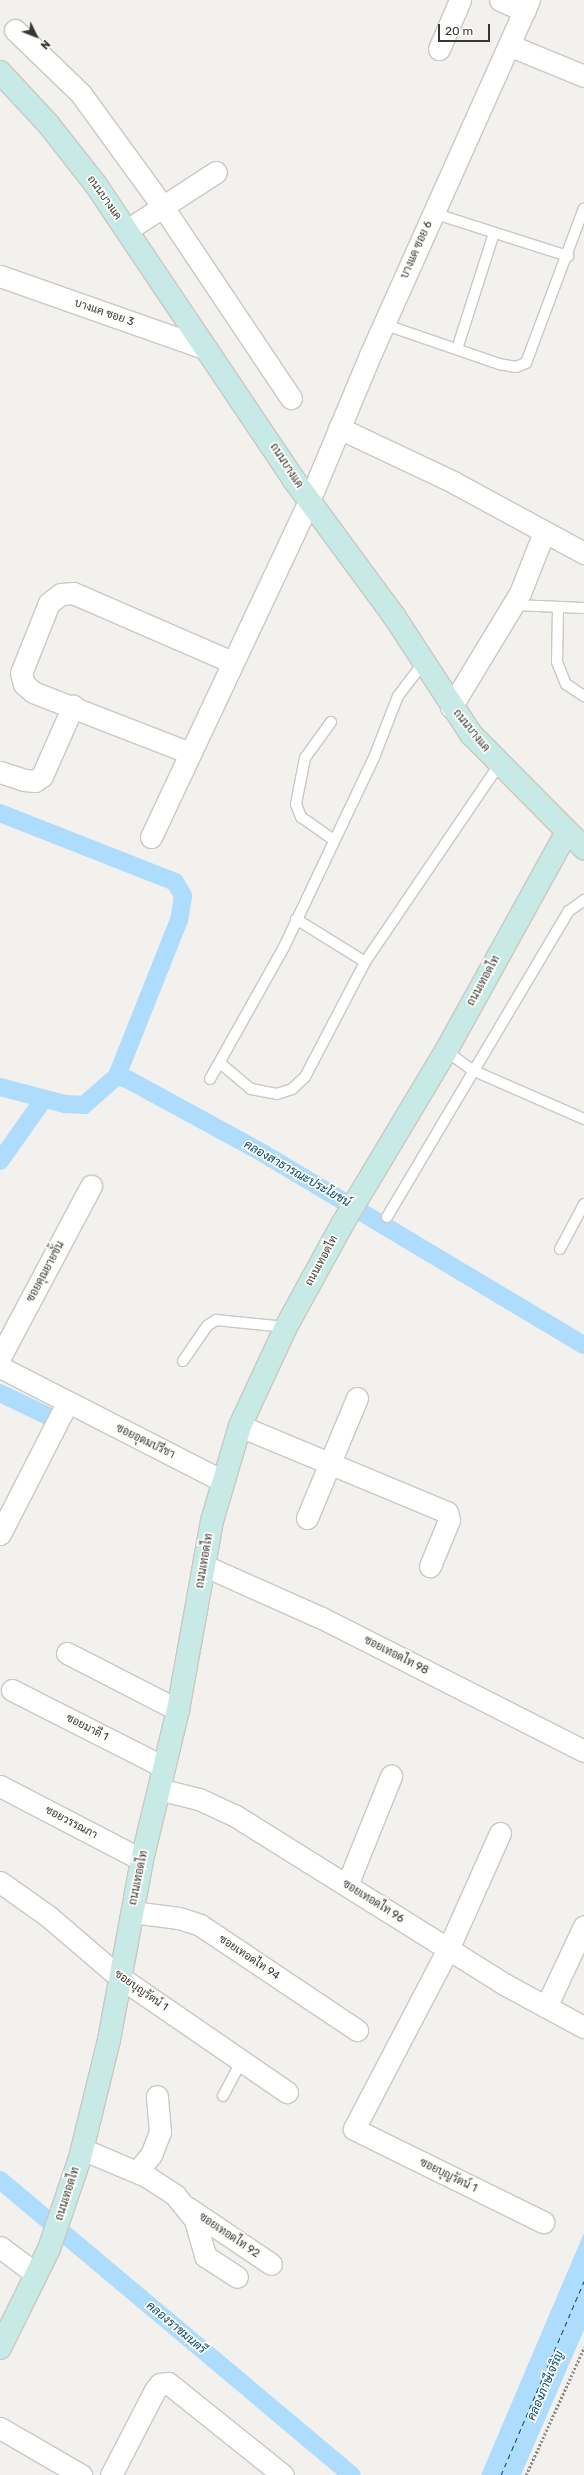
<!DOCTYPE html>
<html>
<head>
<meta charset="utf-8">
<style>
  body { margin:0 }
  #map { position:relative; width:584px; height:2475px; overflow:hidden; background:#f2f1ed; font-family:Rubik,Sarabun,sans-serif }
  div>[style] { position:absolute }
  .water>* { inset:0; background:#addcfc }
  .canal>* { height:18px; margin:-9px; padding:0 9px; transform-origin:9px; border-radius:9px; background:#addcfc }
  .ferry>* { height:1px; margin-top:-0.5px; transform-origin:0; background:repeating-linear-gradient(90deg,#01486a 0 5px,transparent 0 9px) }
  .path>* { height:2.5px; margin-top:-1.25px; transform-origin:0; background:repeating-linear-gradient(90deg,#8b8b88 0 2px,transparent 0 4px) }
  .roads { filter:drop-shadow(1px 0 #c9c8c5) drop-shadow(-1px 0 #c9c8c5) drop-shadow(0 1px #c9c8c5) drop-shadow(0 -1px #c9c8c5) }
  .lane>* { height:10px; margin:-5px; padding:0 5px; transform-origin:5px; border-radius:5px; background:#fff }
  .street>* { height:21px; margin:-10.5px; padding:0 10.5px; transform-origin:10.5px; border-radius:10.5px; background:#fff }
  .secondary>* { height:22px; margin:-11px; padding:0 11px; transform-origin:11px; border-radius:11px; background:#c7eae6 }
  span { translate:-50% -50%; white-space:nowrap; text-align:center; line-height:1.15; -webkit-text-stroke:3.5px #fffefb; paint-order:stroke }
  .street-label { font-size:11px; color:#373735 }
  .water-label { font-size:12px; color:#01486a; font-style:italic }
  .north { position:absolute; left:16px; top:16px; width:40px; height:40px; -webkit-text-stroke:3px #fffefb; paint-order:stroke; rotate:133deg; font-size:11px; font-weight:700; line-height:16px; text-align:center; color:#373735 }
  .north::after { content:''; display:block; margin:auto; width:14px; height:18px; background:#373735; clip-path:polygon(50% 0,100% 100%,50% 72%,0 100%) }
  .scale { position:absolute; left:438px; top:24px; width:52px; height:18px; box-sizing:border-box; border:2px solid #373735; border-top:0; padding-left:5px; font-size:12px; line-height:14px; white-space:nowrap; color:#373735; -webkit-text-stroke:3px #fffefb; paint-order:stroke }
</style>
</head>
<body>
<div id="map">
  <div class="water">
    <i style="clip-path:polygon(584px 2233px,584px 2330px,521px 2475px,481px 2475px)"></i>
  </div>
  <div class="canal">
    <i style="left:0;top:813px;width:188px;rotate:21.5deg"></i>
    <i style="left:175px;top:882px;width:16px;rotate:60deg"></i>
    <i style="left:183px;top:896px;width:24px;rotate:99deg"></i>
    <i style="left:179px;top:920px;width:168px;rotate:111.7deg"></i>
    <i style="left:0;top:1087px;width:67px;rotate:14.7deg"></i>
    <i style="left:65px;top:1104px;width:19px;rotate:3deg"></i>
    <i style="left:84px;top:1105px;width:44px;rotate:-41.3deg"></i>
    <i style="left:117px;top:1076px;width:13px;rotate:18deg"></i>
    <i style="left:129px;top:1080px;width:150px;rotate:28.6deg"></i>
    <i style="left:261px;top:1152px;width:376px;rotate:30.9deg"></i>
    <i style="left:0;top:1161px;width:75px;rotate:-54.8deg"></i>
    <i style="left:0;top:1393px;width:53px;rotate:25.6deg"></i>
    <i style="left:0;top:2180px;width:459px;rotate:40deg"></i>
  </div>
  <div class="ferry">
    <i style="left:501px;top:2475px;width:211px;rotate:-66.8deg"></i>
  </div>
  <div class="path">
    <i style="left:526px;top:2475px;width:140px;rotate:-65.5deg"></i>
  </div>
  <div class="roads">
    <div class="lane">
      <i style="left:433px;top:213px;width:142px;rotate:17.7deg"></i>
      <i style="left:383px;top:324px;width:123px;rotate:19deg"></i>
      <i style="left:499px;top:364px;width:17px;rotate:10deg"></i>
      <i style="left:516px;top:367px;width:11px;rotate:-22deg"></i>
      <i style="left:526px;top:363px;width:165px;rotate:-69.5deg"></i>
      <i style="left:457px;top:349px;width:122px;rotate:-72.3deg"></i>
      <i style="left:514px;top:605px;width:70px;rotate:2.5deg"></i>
      <i style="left:558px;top:610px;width:52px;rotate:91.1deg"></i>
      <i style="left:557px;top:662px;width:24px;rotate:68deg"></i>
      <i style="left:566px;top:684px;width:22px;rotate:34deg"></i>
      <i style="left:331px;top:722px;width:44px;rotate:125.8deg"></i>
      <i style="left:305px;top:758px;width:47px;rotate:101.1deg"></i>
      <i style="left:296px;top:804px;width:14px;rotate:69deg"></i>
      <i style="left:301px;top:817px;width:38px;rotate:35deg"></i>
      <i style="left:296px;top:919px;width:81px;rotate:31.9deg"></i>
      <i style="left:365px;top:962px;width:238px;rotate:-55.8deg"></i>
      <i style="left:446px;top:1051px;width:32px;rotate:36deg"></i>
      <i style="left:472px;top:1070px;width:122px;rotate:23.6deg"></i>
      <i style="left:220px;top:1063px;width:40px;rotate:40deg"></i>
      <i style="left:251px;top:1089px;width:26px;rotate:11deg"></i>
      <i style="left:277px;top:1094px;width:16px;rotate:-18deg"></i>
      <i style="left:292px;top:1089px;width:18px;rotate:-43deg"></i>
      <i style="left:305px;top:1077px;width:130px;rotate:-62.4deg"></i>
      <i style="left:210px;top:1079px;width:151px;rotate:-60.7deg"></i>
      <i style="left:284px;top:947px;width:212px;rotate:-64.6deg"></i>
      <i style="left:375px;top:755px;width:63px;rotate:-68.7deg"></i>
      <i style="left:398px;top:696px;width:43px;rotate:-52.6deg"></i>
      <i style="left:387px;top:1217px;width:356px;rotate:-59.3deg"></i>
      <i style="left:569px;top:911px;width:19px;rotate:-36deg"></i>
      <i style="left:560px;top:1249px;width:51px;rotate:-61.9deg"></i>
      <i style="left:183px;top:1361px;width:42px;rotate:-55.6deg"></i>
      <i style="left:207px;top:1326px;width:11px;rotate:-34deg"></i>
      <i style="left:216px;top:1320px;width:70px;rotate:5.7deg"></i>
      <i style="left:223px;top:2096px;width:41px;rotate:-62.2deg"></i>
    </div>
    <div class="street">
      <i style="left:500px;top:0;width:27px;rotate:24deg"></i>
      <i style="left:15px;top:30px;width:92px;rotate:44.1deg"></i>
      <i style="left:81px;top:94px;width:140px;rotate:54deg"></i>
      <i style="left:163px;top:207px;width:230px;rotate:56.2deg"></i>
      <i style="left:511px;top:46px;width:79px;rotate:22.3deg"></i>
      <i style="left:439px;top:49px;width:53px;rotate:-66.8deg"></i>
      <i style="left:127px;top:230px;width:106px;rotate:-33.1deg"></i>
      <i style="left:0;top:276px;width:219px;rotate:19.4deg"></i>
      <i style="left:339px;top:428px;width:126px;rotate:25.3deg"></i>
      <i style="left:453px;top:482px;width:149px;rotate:28.5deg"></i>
      <i style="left:451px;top:707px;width:133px;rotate:-58.8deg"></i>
      <i style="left:520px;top:593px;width:66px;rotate:-68.5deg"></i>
      <i style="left:190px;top:753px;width:168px;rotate:-158.8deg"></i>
      <i style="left:33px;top:692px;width:12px;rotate:-138deg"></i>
      <i style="left:24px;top:684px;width:11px;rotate:-105deg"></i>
      <i style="left:21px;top:673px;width:75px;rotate:-68.2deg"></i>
      <i style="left:49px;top:603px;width:15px;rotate:-37deg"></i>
      <i style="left:61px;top:594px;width:12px;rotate:-5deg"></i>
      <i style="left:73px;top:593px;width:173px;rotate:23.5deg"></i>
      <i style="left:0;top:772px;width:25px;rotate:18deg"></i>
      <i style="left:24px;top:780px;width:11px;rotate:5deg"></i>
      <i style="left:35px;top:781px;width:9px;rotate:-36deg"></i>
      <i style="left:42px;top:776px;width:77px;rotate:-66.1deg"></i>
      <i style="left:151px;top:837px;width:371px;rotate:-64.8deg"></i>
      <i style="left:309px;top:501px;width:160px;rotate:-67.3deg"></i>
      <i style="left:371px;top:353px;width:387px;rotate:-65.9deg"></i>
      <i style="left:0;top:1357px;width:194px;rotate:-62deg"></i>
      <i style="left:0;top:1367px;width:250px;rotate:27.1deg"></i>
      <i style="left:240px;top:1426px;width:224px;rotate:22.6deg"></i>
      <i style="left:447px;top:1512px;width:8px;rotate:76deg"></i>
      <i style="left:449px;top:1520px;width:50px;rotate:112.4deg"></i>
      <i style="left:307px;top:1518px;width:130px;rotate:-67.4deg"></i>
      <i style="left:0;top:1534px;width:147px;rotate:-62.9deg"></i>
      <i style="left:205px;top:1566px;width:128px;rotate:24deg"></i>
      <i style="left:322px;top:1618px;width:294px;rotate:26.9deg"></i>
      <i style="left:67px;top:1653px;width:125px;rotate:27.2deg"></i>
      <i style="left:12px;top:1690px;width:168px;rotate:26.9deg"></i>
      <i style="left:0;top:1786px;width:160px;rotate:27.5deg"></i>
      <i style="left:158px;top:1789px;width:42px;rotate:13.7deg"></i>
      <i style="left:199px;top:1799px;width:38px;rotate:25deg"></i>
      <i style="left:234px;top:1815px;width:319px;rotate:32deg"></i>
      <i style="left:504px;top:1984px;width:91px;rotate:28.3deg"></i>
      <i style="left:500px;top:1833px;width:127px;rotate:114.1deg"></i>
      <i style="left:448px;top:1949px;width:203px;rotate:117.6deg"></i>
      <i style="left:354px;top:2129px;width:211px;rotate:26.2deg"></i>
      <i style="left:0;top:1882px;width:59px;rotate:35.3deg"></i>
      <i style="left:48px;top:1916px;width:92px;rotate:40.6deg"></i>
      <i style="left:118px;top:1976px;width:205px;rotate:34.5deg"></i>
      <i style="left:347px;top:1885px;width:118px;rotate:-68deg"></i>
      <i style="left:132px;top:1912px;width:47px;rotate:7.3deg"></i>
      <i style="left:179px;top:1918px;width:22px;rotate:18deg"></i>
      <i style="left:200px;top:1925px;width:189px;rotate:33.8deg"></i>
      <i style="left:546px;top:2007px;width:89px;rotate:-64.9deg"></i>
      <i style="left:82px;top:2149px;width:69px;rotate:22.9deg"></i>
      <i style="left:146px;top:2176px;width:35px;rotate:33deg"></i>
      <i style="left:175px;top:2195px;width:32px;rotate:51deg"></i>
      <i style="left:195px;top:2220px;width:37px;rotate:74deg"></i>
      <i style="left:205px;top:2256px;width:38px;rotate:33deg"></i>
      <i style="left:137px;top:2172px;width:22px;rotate:-51deg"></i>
      <i style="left:151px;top:2155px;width:25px;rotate:-69deg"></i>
      <i style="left:160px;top:2132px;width:36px;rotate:-95deg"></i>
      <i style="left:188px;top:2208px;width:100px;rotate:34deg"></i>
      <i style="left:0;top:2247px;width:45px;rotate:36.9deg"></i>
      <i style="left:0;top:2428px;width:94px;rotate:30.1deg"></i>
      <i style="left:111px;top:2475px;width:96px;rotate:-62.6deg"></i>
      <i style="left:155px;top:2390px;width:8px;rotate:-50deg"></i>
      <i style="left:160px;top:2384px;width:8px;rotate:-7deg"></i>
      <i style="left:168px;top:2383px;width:147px;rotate:38.7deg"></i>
    </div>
    <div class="secondary">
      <i style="left:0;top:72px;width:72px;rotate:47.2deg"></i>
      <i style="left:49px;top:125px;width:76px;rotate:51.9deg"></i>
      <i style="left:96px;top:185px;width:355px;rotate:56.1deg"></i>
      <i style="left:294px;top:480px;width:169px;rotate:53.7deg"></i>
      <i style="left:394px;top:616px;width:141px;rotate:56.9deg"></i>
      <i style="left:471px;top:734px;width:161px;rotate:45.3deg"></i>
      <i style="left:0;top:2348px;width:110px;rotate:-63.7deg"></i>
      <i style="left:49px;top:2249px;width:96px;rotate:-71.2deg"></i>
      <i style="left:80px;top:2158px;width:122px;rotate:-76.2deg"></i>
      <i style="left:109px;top:2040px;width:183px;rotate:-79.6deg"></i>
      <i style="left:142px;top:1860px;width:154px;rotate:-76.5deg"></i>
      <i style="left:178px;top:1710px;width:192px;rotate:-79.8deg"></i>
      <i style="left:212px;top:1521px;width:99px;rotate:-73.6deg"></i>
      <i style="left:240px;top:1426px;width:109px;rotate:-65.1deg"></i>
      <i style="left:286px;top:1327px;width:119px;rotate:-61.3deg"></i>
      <i style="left:343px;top:1223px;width:200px;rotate:-59.1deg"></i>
      <i style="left:446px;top:1051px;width:248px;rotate:-61.1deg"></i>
    </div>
  </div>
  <div class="street-label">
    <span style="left:104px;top:198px;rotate:55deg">ถนนบางแค</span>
    <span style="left:417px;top:250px;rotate:-66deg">บางแค ซอย 6</span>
    <span style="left:104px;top:313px;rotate:19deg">บางแค ซอย 3</span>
    <span style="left:286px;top:466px;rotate:57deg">ถนนบางแค</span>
    <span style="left:471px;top:731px;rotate:51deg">ถนนบางแค</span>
    <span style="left:484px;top:981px;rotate:-61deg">ถนนเทอดไท</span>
    <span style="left:322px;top:1261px;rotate:-61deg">ถนนเทอดไท</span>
    <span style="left:46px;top:1272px;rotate:-62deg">ซอยคุณยายชั้น</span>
    <span style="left:145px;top:1442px;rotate:26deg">ซอยอุดมปรีชา</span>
    <span style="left:205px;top:1561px;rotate:-80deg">ถนนเทอดไท</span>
    <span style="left:396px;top:1656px;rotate:27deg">ซอยเทอดไท 98</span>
    <span style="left:87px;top:1728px;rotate:27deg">ซอยมาดี 1</span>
    <span style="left:71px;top:1823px;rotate:28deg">ซอยวรรณภา</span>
    <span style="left:139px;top:1878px;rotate:-78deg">ถนนเทอดไท</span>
    <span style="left:373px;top:1902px;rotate:32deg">ซอยเทอดไท 96</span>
    <span style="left:249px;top:1958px;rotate:34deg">ซอยเทอดไท 94</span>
    <span style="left:141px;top:1991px;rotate:35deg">ซอยบุญรัตน์ 1</span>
    <span style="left:448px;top:2176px;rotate:26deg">ซอยบุญรัตน์ 1</span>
    <span style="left:68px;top:2194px;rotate:-72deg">ถนนเทอดไท</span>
    <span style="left:229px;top:2236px;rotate:34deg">ซอยเทอดไท 92</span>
  </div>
  <div class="water-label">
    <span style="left:297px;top:1174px;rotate:30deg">คลองสาธารณะประโยชน์</span>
    <span style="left:176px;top:2328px;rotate:40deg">คลองราชมนตรี</span>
    <span style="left:546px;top:2386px;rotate:-67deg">คลองภาษีเจริญ</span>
  </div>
  <div class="north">N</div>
  <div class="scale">20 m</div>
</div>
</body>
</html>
